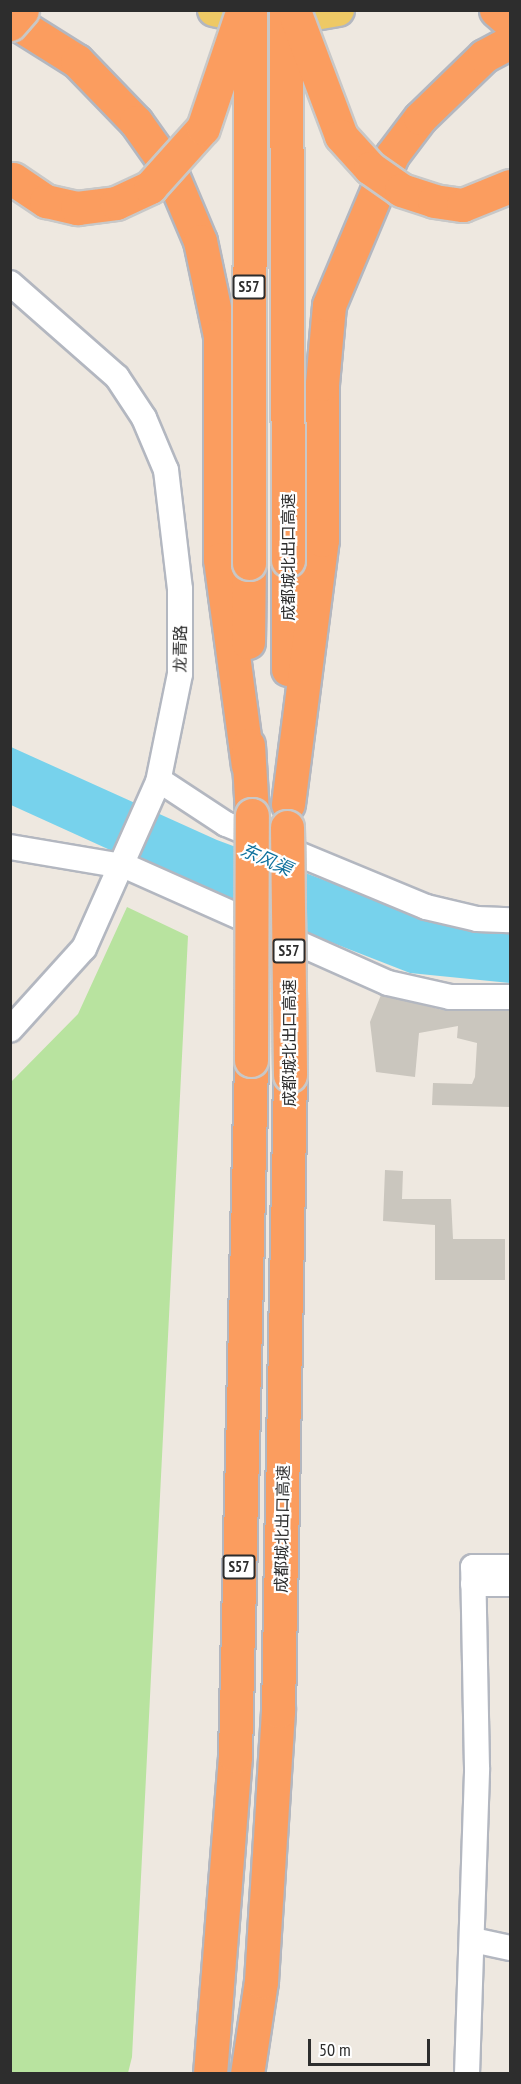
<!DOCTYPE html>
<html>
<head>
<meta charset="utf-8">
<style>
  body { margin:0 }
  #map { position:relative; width:521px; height:2084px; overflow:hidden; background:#eee8e0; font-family:"PT Sans Narrow","Noto Sans SC",sans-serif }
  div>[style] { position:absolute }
  .green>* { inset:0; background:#b8e39f }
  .water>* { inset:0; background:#77d2ec }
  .building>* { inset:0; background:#cac6be }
  .roads { filter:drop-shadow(2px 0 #b3b7c0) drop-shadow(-2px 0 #b3b7c0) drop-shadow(0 2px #b3b7c0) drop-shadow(0 -2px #b3b7c0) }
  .minor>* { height:24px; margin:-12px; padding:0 12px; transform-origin:12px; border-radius:12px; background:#fff }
  .major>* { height:32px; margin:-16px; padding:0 16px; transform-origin:16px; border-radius:16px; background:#eec965 }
  .highway>* { height:33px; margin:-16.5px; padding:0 16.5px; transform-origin:16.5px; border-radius:16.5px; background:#fb9d5f }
  .bridges { filter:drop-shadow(2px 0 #c8c8c8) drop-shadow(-2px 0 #c8c8c8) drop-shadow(0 2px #c8c8c8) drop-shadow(0 -2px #c8c8c8) }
  .highway-bridge>* { height:33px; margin:-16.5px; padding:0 16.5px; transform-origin:16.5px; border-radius:16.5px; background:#fb9d5f }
  span { translate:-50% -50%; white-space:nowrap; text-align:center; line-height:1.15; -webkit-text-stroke:4.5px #fff; paint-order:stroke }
  .shield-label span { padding:2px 4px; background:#fff; border:2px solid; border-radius:4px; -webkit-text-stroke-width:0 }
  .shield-label { font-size:15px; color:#2d2d2d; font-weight:700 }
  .street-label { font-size:16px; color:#2d2d2d }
  .water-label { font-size:18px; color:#11729d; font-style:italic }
  .frame { position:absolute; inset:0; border:12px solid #2d2d2d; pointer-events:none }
  .scale { position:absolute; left:308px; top:2039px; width:122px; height:27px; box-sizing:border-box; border:3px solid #2d2d2d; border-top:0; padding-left:8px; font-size:18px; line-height:21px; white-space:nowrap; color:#2d2d2d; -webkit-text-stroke:4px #fff; paint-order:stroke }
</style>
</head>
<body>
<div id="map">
  <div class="green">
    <i style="clip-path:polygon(127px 907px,188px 936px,132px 2057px,128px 2073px,11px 2073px,11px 1082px,78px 1014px)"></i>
  </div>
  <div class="water">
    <i style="clip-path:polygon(11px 747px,217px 840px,415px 914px,450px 926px,510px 928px,510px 983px,410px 973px,207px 894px,11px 805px)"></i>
  </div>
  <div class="building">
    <i style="clip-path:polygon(381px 995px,447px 1011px,510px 1011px,510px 1107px,432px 1105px,433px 1083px,472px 1084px,475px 1077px,477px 1043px,457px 1038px,458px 1026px,419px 1033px,415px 1077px,376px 1072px,370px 1022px)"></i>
    <i style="clip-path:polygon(385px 1170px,403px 1171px,402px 1199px,451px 1199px,453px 1239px,505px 1239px,505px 1280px,435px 1280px,435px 1225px,383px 1221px)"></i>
  </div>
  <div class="roads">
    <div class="minor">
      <i style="left:10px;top:283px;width:142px;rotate:41.3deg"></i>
      <i style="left:117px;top:377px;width:49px;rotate:56.6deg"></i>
      <i style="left:144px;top:418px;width:56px;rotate:67.1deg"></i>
      <i style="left:166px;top:470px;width:120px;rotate:83.3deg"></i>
      <i style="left:180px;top:589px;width:85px;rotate:90deg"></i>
      <i style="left:180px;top:674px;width:110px;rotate:101.5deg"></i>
      <i style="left:158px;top:782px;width:182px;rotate:114deg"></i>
      <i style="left:84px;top:948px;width:110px;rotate:132.1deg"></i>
      <i style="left:159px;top:780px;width:80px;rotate:33.3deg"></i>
      <i style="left:226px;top:824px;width:217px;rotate:22.5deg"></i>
      <i style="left:426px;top:907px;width:52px;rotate:13.2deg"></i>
      <i style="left:477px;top:919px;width:33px;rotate:2deg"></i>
      <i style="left:10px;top:847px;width:114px;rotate:9.6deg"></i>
      <i style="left:123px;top:865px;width:290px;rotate:24deg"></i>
      <i style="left:388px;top:983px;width:64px;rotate:12.7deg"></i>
      <i style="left:450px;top:997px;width:60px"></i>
      <i style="left:473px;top:1584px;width:37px"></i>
      <i style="left:473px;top:1940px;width:38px;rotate:12deg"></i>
      <i style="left:467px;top:2074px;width:306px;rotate:-88.1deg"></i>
      <i style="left:477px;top:1768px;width:201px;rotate:-91.1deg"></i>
      <i style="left:473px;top:1567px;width:37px"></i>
    </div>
    <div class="major">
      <i style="left:214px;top:10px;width:56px;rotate:12.3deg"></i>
      <i style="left:269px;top:22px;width:70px;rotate:-9.9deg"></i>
    </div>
    <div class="highway">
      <i style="left:496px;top:10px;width:18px;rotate:41deg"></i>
      <i style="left:10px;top:19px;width:79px;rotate:32.1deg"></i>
      <i style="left:77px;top:61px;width:85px;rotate:46deg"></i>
      <i style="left:136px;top:122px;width:59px;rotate:54.7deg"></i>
      <i style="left:170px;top:170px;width:77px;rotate:67.1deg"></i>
      <i style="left:200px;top:241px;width:97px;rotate:78.1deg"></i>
      <i style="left:220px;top:336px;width:223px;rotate:90deg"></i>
      <i style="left:220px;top:559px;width:208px;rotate:82.3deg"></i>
      <i style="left:248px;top:642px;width:79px;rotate:-89.3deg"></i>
      <i style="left:288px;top:669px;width:109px;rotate:-90deg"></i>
      <i style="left:248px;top:745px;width:70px;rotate:86.7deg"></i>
      <i style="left:288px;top:804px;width:266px;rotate:-82.7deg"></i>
      <i style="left:322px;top:540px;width:156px;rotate:-90deg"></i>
      <i style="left:322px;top:384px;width:79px;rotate:-84.9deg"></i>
      <i style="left:329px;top:305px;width:163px;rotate:-67.2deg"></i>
      <i style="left:392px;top:155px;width:46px;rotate:-52.9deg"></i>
      <i style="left:420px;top:118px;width:89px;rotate:-44.1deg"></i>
      <i style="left:484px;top:56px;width:30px;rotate:-28deg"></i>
      <i style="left:210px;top:2074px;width:319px;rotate:-85.5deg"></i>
      <i style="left:235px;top:1756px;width:696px;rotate:-88.68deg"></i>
      <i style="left:247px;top:2074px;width:94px;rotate:-81.4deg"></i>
      <i style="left:261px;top:1981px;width:271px;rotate:-86.4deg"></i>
      <i style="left:278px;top:1711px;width:636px;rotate:-88.92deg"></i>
    </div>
  </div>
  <div class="bridges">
    <div class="highway-bridge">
      <i style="left:286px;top:10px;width:550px;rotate:89.79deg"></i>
      <i style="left:296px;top:16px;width:128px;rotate:69.4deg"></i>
      <i style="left:341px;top:136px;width:43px;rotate:47.8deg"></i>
      <i style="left:370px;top:168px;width:38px;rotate:35deg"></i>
      <i style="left:401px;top:190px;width:35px;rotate:18deg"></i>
      <i style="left:434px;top:201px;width:29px;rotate:8deg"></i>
      <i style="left:463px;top:205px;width:51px;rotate:-22deg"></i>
      <i style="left:10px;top:24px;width:18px;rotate:-49deg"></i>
      <i style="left:13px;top:179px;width:40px;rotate:34deg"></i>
      <i style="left:46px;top:201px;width:32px;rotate:13deg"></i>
      <i style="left:77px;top:208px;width:39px;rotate:-7deg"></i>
      <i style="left:116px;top:203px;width:38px;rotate:-25deg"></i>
      <i style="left:150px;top:187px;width:79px;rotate:-48.1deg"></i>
      <i style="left:203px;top:128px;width:116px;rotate:-71.4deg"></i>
      <i style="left:249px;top:563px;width:553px;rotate:-89.9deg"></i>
      <i style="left:287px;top:827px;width:248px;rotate:89.3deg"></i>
      <i style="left:251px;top:1060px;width:245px;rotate:-89.8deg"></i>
    </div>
  </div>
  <div class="shield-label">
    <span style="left:249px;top:287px">S57</span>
    <span style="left:289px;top:951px">S57</span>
    <span style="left:239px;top:1567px">S57</span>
  </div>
  <div class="street-label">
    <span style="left:288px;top:557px;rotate:-90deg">成都城北出口高速</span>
    <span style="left:180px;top:649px;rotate:-89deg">龙青路</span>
    <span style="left:289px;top:1043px;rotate:-90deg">成都城北出口高速</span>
    <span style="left:282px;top:1529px;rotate:-89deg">成都城北出口高速</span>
  </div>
  <div class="water-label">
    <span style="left:266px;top:860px;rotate:24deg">东风渠</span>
  </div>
  <div class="frame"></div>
  <div class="scale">50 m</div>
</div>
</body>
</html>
